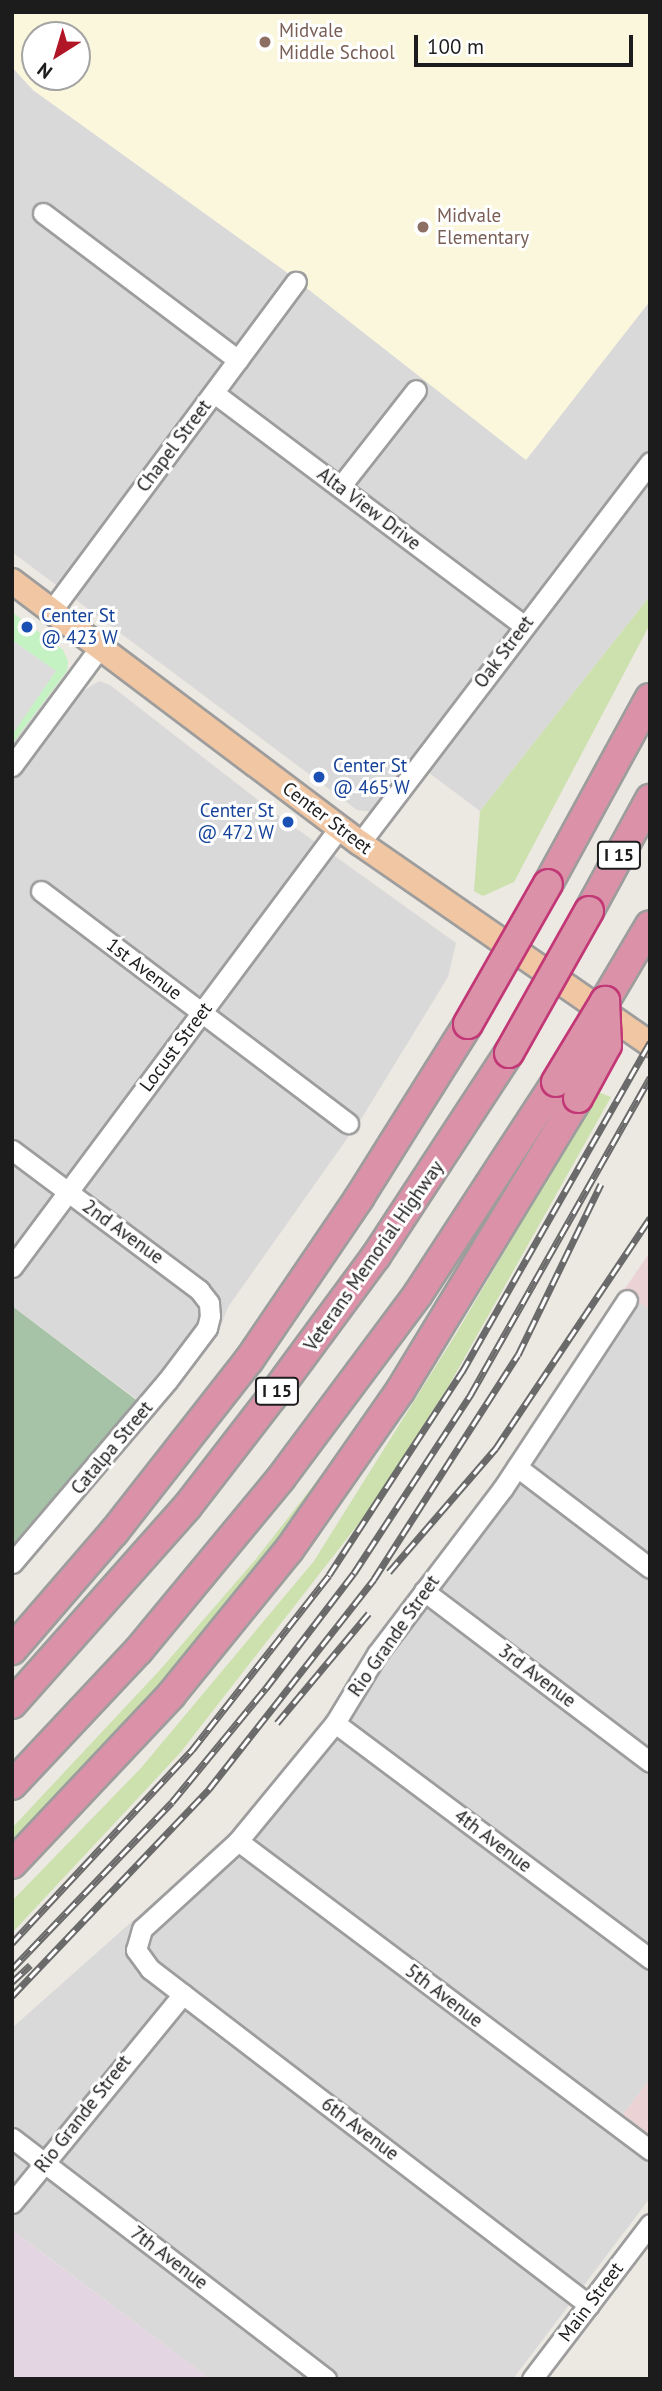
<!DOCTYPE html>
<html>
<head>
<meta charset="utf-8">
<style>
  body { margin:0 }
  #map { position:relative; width:662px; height:2391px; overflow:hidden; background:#ece8e2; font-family:"PT Sans",sans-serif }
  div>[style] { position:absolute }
  .residential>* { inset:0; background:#dad9d9 }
  .commercial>* { inset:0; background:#ebd3d5 }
  .industrial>* { inset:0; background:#e4d5e3 }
  .education>* { inset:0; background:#fbf7dd }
  .grass>* { inset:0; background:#cce1ad }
  .cemetery>* { inset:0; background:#a6c2a7 }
  .park>* { inset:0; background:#c5f2c3 }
  .parking>* { inset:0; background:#dcdcdc }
  .roads { filter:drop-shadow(2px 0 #9d9d9d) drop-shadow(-2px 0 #9d9d9d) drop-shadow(0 2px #9d9d9d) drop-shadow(0 -2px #9d9d9d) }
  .minor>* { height:19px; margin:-9.5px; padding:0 9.5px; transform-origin:9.5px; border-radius:9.5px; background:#fff }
  .major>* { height:24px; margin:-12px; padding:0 12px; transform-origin:12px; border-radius:12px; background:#f0c6a3 }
  .highway>* { height:28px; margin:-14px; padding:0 14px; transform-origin:14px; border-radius:14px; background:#db92a8 }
  .rail>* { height:7px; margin-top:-3.5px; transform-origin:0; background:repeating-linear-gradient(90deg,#fff 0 13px,#6a6a6a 0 26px); box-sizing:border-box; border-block:2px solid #6a6a6a }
  .bridges { filter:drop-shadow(2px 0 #c23776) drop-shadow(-2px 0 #c23776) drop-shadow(0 2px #c23776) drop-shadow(0 -2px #c23776) }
  .highway-bridge>* { height:28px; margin:-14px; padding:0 14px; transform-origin:14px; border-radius:14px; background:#db92a8 }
  .dots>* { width:19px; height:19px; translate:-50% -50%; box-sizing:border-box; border:4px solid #fff; border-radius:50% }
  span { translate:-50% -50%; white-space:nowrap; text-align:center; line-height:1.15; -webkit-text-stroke:6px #fff; paint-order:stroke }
  .shield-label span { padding:2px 5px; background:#fff; border:2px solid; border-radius:5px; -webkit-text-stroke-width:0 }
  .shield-label { font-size:18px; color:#1c1c1c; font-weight:700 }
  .education-label { font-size:19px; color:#785e54 }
  .left { translate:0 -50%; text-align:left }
  .street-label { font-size:19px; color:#1c1c1c }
  .transit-label { font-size:19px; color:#164399 }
  .right { translate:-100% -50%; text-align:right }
  .frame { position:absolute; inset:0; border:14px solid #1c1c1c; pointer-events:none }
  .north { position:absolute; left:21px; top:21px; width:70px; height:70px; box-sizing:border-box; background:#fff; border:2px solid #a4a4a4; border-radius:50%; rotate:217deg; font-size:19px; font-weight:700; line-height:28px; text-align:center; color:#1c1c1c }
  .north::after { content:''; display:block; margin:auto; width:24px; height:32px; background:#b11627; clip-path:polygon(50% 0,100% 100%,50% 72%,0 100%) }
  .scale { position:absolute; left:414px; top:35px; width:219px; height:32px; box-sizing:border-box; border:4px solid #1c1c1c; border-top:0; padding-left:9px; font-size:21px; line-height:24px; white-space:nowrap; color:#1c1c1c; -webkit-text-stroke:5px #fff; paint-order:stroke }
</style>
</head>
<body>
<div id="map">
  <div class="residential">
    <i style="clip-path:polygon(12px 67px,33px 90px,285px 271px,526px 459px,650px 301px,650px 596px,480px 811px,413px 761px,373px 812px,357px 810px,12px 552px)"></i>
    <i style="clip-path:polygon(65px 675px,85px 690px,99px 681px,110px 685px,272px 811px,456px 943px,448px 977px,363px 1116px,228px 1307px,221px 1325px,154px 1412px,12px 1306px,12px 744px)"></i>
    <i style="clip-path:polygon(622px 1293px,650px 1309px,650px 2079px,611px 2130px,650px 2159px,650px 2198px,513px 2379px,210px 2379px,12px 2230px,12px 2028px,235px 1830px,326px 1720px,382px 1630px,514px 1457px)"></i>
  </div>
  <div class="commercial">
    <i style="clip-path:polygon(650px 1252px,650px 1309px,622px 1293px)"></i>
    <i style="clip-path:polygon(650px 2079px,650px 2139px,621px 2117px)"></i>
  </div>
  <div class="industrial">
    <i style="clip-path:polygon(12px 2230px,42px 2253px,210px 2379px,12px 2379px)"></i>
  </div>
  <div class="education">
    <i style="clip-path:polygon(evenodd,12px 12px,650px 12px,650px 301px,526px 460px,285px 271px,33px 90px,12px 67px,12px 12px,35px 35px,77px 35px,77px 77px,35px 77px,35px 35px)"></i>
  </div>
  <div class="grass">
    <i style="clip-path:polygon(650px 596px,650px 624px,514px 882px,483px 896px,474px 891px,480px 811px)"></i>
    <i style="clip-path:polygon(598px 1092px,611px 1097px,448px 1387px,366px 1514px,180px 1753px,12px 1933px,12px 1901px,141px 1768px,314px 1561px,456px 1334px)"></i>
    <i style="clip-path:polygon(358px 1428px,235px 1607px,12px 1851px,12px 1828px,159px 1671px,256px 1559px)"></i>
  </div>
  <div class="cemetery">
    <i style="clip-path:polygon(12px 1306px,139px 1402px,12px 1549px)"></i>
  </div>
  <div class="park">
    <i style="clip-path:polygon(12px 612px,63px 650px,68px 661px,67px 671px,12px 744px)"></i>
  </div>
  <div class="parking">
    <i style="clip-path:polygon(12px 640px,56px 671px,12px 735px)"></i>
  </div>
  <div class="roads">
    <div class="minor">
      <i style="left:43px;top:213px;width:244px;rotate:37deg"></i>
      <i style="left:214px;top:393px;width:388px;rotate:36.9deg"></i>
      <i style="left:340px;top:487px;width:123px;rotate:-51.9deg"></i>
      <i style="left:52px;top:610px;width:409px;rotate:-53.4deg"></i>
      <i style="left:12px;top:766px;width:148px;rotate:-53.5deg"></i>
      <i style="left:360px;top:843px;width:479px;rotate:-52.7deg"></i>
      <i style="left:41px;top:891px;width:385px;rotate:37.1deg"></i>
      <i style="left:12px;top:1150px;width:234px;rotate:36.8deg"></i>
      <i style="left:199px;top:1290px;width:16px;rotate:52deg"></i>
      <i style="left:209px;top:1303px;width:13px;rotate:86deg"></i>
      <i style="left:210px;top:1316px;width:12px;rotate:104deg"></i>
      <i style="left:207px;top:1328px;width:66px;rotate:127deg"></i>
      <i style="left:167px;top:1381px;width:239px;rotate:130.4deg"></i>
      <i style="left:12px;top:1267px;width:547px;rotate:-53.32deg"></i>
      <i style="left:517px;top:1467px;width:167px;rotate:37.2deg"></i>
      <i style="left:424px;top:1591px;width:283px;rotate:37.1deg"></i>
      <i style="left:335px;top:1723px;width:394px;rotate:36.8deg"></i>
      <i style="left:238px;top:1841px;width:515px;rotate:36.87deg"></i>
      <i style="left:12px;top:2138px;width:396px;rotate:37.5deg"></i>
      <i style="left:12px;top:2203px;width:270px;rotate:-50.7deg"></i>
      <i style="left:589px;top:2305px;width:553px;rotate:-142.57deg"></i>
      <i style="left:150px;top:1969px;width:24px;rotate:-126deg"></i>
      <i style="left:136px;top:1950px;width:22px;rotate:-74deg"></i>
      <i style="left:142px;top:1929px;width:130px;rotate:-42.5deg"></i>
      <i style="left:238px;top:1841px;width:153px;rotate:-50.6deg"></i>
      <i style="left:335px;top:1723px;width:81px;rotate:-58.7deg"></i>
      <i style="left:377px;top:1654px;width:208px;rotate:-52.8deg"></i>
      <i style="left:503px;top:1488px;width:225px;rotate:-56.6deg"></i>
      <i style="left:532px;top:2379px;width:195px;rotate:-52.7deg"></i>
    </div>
    <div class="major">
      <i style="left:12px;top:581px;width:436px;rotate:37deg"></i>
      <i style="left:360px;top:843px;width:353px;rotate:34.7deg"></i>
    </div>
    <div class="highway">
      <i style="left:548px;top:884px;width:212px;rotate:-61.3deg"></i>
      <i style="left:589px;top:911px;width:128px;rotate:-61.4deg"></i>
      <i style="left:605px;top:1001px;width:88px;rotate:-59.4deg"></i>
      <i style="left:12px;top:1650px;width:156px;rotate:-49.2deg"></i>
      <i style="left:114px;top:1532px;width:219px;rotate:-51.9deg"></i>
      <i style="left:249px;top:1360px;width:196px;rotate:-55.8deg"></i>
      <i style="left:359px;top:1198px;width:205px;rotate:-57.9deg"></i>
      <i style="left:12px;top:1704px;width:264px;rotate:-48.4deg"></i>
      <i style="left:187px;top:1507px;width:139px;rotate:-52.3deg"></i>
      <i style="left:272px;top:1397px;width:175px;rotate:-53.6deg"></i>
      <i style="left:376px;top:1256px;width:243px;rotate:-56.8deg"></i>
      <i style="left:12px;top:1785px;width:184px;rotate:-46.8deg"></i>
      <i style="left:138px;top:1651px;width:224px;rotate:-50.4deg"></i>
      <i style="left:281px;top:1478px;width:229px;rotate:-53.3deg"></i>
      <i style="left:418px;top:1294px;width:253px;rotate:-56.9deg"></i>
      <i style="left:12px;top:1864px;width:232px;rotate:-46.7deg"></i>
      <i style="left:171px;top:1695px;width:187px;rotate:-50.9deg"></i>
      <i style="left:289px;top:1550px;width:194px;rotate:-55.1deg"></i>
      <i style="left:400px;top:1391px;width:343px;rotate:-58.7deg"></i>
    </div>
  </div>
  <div class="rail">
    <i style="left:389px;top:1572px;width:164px;rotate:-49.2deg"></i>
    <i style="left:496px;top:1448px;width:277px;rotate:-56.2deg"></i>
    <i style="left:277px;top:1723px;width:143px;rotate:-50.1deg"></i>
    <i style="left:12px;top:1943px;width:264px;rotate:-47deg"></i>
    <i style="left:192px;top:1750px;width:222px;rotate:-51.9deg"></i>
    <i style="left:329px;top:1575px;width:243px;rotate:-56.8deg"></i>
    <i style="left:462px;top:1372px;width:380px;rotate:-60.3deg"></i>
    <i style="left:12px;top:1969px;width:231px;rotate:-46.2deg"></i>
    <i style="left:172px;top:1802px;width:148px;rotate:-50.5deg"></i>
    <i style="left:266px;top:1688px;width:145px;rotate:-52.6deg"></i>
    <i style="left:354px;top:1573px;width:214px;rotate:-56.8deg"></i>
    <i style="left:471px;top:1394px;width:364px;rotate:-60.5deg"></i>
    <i style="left:12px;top:1982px;width:25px;rotate:-43deg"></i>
    <i style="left:12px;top:1996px;width:286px;rotate:-46.4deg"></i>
    <i style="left:209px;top:1789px;width:267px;rotate:-51.8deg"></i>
    <i style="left:374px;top:1579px;width:266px;rotate:-57.3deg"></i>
    <i style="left:518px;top:1355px;width:190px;rotate:-64.1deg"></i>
  </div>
  <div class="bridges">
    <div class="highway-bridge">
      <i style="left:468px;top:1024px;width:161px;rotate:-60.3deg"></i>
      <i style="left:509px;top:1053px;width:163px;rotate:-60.6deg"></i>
      <i style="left:556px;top:1082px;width:95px;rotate:-58.8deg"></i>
      <i style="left:578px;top:1098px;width:60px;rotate:-61.3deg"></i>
      <i style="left:607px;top:1045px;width:44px;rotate:-92.6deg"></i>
    </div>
  </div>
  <div class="dots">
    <i style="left:265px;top:42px;background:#8d6e63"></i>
    <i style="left:423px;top:227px;background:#8d6e63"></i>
    <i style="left:27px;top:627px;background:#1a4fb4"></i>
    <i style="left:319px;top:777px;background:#1a4fb4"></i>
    <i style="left:288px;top:822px;background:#1a4fb4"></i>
  </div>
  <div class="shield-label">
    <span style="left:619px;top:855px">I 15</span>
    <span style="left:277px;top:1391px">I 15</span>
  </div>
  <div class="education-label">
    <span class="left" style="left:279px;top:42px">Midvale<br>Middle School</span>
    <span class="left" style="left:437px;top:227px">Midvale<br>Elementary</span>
  </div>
  <div class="street-label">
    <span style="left:174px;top:446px;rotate:-53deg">Chapel Street</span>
    <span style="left:369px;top:509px;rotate:37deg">Alta View Drive</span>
    <span style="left:504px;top:652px;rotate:-53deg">Oak Street</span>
    <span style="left:327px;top:818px;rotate:37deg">Center Street</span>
    <span style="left:144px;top:969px;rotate:37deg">1st Avenue</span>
    <span style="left:176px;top:1047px;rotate:-53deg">Locust Street</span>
    <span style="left:123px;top:1232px;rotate:36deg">2nd Avenue</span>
    <span style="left:374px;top:1256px;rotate:-55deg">Veterans Memorial Highway</span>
    <span style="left:112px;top:1448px;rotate:-50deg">Catalpa Street</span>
    <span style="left:394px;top:1636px;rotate:-55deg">Rio Grande Street</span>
    <span style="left:537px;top:1676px;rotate:37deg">3rd Avenue</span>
    <span style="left:493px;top:1841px;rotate:37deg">4th Avenue</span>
    <span style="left:444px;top:1996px;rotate:37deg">5th Avenue</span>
    <span style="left:83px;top:2114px;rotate:-52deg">Rio Grande Street</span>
    <span style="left:360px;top:2129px;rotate:37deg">6th Avenue</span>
    <span style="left:169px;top:2258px;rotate:37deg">7th Avenue</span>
    <span style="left:591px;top:2302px;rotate:-53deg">Main Street</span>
  </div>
  <div class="transit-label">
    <span class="left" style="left:41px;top:627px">Center St<br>@ 423 W</span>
    <span class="left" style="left:333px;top:777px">Center St<br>@ 465 W</span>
    <span class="right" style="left:274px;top:822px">Center St<br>@ 472 W</span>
  </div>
  <div class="frame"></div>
  <div class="north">N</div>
  <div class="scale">100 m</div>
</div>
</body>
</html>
